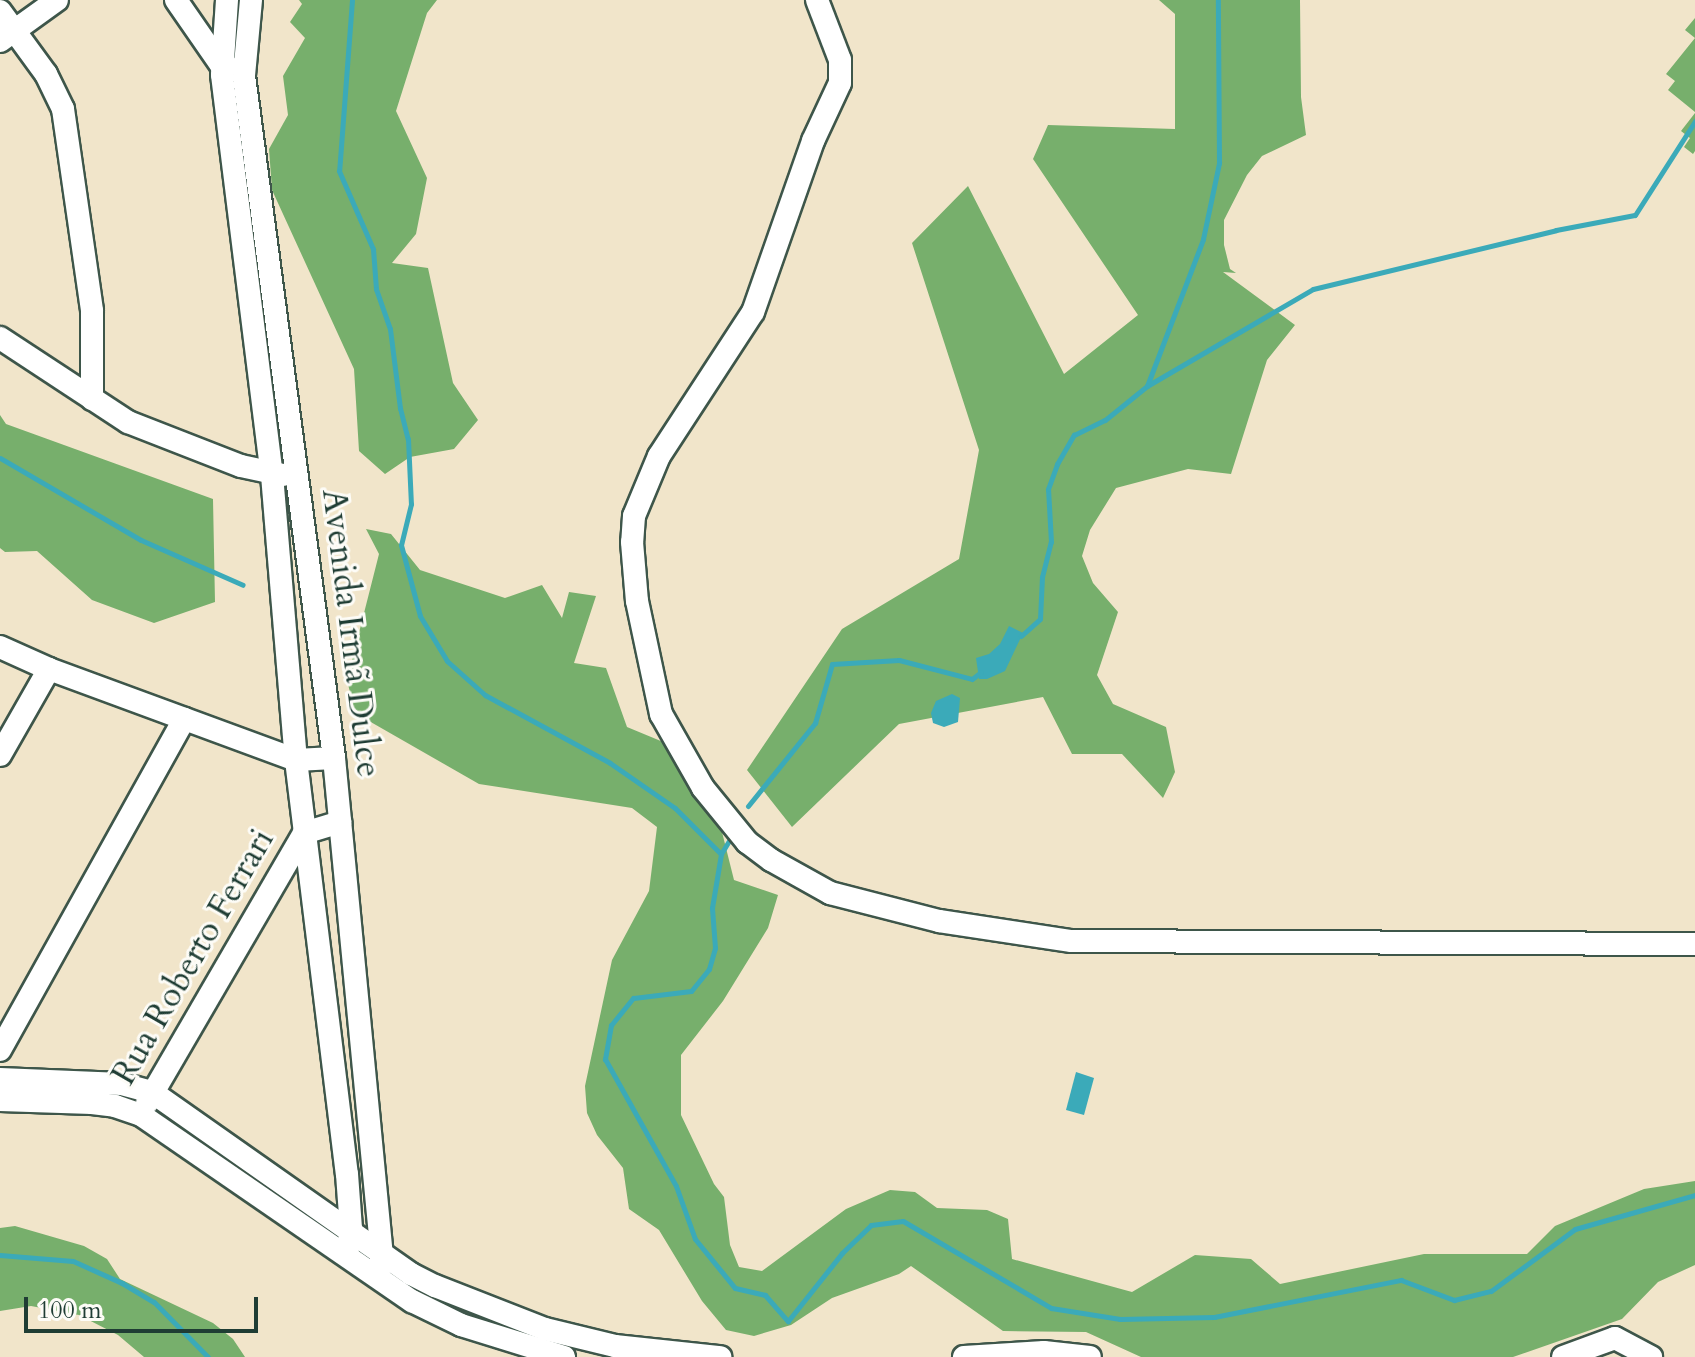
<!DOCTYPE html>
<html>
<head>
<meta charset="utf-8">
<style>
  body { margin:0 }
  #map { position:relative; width:1695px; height:1357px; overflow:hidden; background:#f1e5ca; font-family:Cardo,serif }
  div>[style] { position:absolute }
  .forest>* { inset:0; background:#77af6c }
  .water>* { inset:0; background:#3baab9 }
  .stream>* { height:5px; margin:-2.5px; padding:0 2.5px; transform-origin:2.5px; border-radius:2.5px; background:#3baab9 }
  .roads { filter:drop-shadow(2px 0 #3e564a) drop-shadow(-2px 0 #3e564a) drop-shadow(0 2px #3e564a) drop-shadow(0 -2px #3e564a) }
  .minor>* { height:22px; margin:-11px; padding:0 11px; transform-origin:11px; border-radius:11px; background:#fff }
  span { translate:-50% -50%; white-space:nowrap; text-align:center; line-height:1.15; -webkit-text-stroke:6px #fdfcf7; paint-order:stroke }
  .street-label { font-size:34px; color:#1f3d34 }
  .scale { position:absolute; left:24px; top:1297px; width:234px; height:36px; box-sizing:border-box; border:4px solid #1f3d34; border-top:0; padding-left:10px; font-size:24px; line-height:28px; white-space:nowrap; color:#1f3d34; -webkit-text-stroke:6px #fdfcf7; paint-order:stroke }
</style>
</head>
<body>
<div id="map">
  <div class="forest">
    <i style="clip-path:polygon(299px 0,437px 0,427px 13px,396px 111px,427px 178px,416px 234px,392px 263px,428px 268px,453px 383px,478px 420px,454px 449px,410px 457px,385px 474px,359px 451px,354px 369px,272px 190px,269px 149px,288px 115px,283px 76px,305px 38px,290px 22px,302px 4px)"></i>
    <i style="clip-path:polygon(1159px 0,1300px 0,1301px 97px,1306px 135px,1262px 156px,1247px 175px,1224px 220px,1224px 245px,1230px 269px,1236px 273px,1223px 272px,1295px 325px,1267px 360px,1231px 474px,1188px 469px,1116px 488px,1090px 530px,1082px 556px,1093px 583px,1118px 612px,1097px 675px,1113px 704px,1166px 727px,1175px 772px,1163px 798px,1122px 754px,1072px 754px,1043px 697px,899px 724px,792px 827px,747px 770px,842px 629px,959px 559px,979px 450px,912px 243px,968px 186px,1064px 374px,1138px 315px,1033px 159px,1048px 125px,1175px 129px,1175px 14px)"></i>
    <i style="clip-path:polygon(1695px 18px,1695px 112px,1668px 90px,1675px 81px,1666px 74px,1695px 38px,1685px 30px)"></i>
    <i style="clip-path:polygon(1695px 113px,1695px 151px,1693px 154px,1684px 147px,1690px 138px,1681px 131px)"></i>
    <i style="clip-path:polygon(0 415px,6px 424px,213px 499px,215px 602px,154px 623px,92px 600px,37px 551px,5px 552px,0 548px)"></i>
    <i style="clip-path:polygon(366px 529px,391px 534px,420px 570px,505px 598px,542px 585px,562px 618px,569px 592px,596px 596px,574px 663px,606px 668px,627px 727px,668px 744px,722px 832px,734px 880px,778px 895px,768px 928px,723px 1001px,681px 1055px,681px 1115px,714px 1184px,724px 1197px,730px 1245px,739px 1267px,762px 1271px,846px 1209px,890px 1190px,915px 1192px,937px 1208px,987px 1210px,1008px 1219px,1012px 1259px,1132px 1292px,1195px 1255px,1251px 1259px,1280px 1284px,1424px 1254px,1527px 1254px,1555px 1226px,1644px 1189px,1695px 1181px,1695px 1265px,1658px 1282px,1622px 1319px,1513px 1357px,1141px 1357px,1086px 1332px,1003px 1331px,911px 1266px,899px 1274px,832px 1298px,791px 1325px,754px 1336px,726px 1330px,702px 1301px,659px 1230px,629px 1209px,623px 1168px,597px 1135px,587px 1113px,585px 1086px,612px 960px,649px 891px,657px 827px,632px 808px,479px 784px,355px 713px,347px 680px,379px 554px)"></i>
    <i style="clip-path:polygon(15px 1226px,84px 1246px,107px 1259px,120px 1279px,213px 1323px,233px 1339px,245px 1357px,144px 1357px,118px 1335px,79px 1315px,31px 1306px,0 1311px,0 1228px)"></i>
  </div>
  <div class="water">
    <i style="clip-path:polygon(1009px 626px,1023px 633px,1005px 671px,987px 679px,979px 679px,976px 658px,989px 654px,1000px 644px)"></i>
    <i style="clip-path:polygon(952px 694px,960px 698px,958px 722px,944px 727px,933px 723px,931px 713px,936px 701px)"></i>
    <i style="clip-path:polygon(1076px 1072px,1094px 1078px,1084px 1115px,1066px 1110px)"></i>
  </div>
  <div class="stream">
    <i style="left:352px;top:0;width:171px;rotate:94.3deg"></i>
    <i style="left:339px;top:171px;width:85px;rotate:66.4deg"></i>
    <i style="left:373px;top:249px;width:40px;rotate:85.7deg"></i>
    <i style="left:376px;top:289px;width:42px;rotate:70.7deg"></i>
    <i style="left:390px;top:329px;width:80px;rotate:82.8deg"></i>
    <i style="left:400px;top:408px;width:32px;rotate:76deg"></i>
    <i style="left:408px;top:439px;width:65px;rotate:87.4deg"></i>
    <i style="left:411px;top:504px;width:42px;rotate:103.7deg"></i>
    <i style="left:401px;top:545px;width:73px;rotate:75deg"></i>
    <i style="left:420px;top:616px;width:52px;rotate:59deg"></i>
    <i style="left:447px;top:661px;width:51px;rotate:41.8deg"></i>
    <i style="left:485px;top:695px;width:142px;rotate:28.5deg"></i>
    <i style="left:610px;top:763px;width:79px;rotate:34.7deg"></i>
    <i style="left:675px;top:808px;width:65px;rotate:45deg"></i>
    <i style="left:1147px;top:386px;width:192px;rotate:-30.3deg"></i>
    <i style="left:1313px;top:289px;width:250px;rotate:-13.6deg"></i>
    <i style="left:1556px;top:230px;width:80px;rotate:-10.8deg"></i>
    <i style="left:1635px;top:215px;width:112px;rotate:-57.4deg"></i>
    <i style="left:0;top:458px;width:163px;rotate:30.2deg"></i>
    <i style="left:141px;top:540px;width:111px;rotate:23.8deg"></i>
    <i style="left:1021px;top:636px;width:25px;rotate:-42deg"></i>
    <i style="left:1040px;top:619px;width:42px;rotate:-87.3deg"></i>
    <i style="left:1042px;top:577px;width:36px;rotate:-76deg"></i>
    <i style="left:1051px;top:542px;width:53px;rotate:-93.2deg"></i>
    <i style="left:1048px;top:489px;width:27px;rotate:-70deg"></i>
    <i style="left:1057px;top:464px;width:34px;rotate:-60deg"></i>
    <i style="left:1074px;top:435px;width:34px;rotate:-26deg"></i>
    <i style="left:1105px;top:420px;width:54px;rotate:-39deg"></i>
    <i style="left:1147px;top:386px;width:157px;rotate:-69.1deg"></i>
    <i style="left:1203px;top:239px;width:78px;rotate:-78.1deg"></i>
    <i style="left:1219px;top:163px;width:163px;rotate:-90.4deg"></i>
    <i style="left:748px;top:806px;width:107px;rotate:-51.1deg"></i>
    <i style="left:815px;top:723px;width:61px;rotate:-73.9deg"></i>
    <i style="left:832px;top:664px;width:67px;rotate:-3.4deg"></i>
    <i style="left:899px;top:660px;width:75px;rotate:14.6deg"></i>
    <i style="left:972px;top:679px;width:11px;rotate:-38deg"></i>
    <i style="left:730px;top:839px;width:17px;rotate:121deg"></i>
    <i style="left:721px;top:854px;width:55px;rotate:99.5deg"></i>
    <i style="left:712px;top:908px;width:40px;rotate:85.7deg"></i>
    <i style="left:715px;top:948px;width:22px;rotate:106deg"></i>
    <i style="left:709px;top:969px;width:28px;rotate:129deg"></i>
    <i style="left:691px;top:991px;width:58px;rotate:173.1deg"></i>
    <i style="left:633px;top:998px;width:35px;rotate:129deg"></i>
    <i style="left:611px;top:1025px;width:35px;rotate:100deg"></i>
    <i style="left:605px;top:1059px;width:145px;rotate:60.8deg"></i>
    <i style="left:676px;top:1186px;width:56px;rotate:70.3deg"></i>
    <i style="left:695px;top:1239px;width:63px;rotate:50.8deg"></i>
    <i style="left:735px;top:1288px;width:31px;rotate:13deg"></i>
    <i style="left:765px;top:1295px;width:35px;rotate:49deg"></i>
    <i style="left:788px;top:1321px;width:87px;rotate:-51.5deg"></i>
    <i style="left:842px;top:1253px;width:40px;rotate:-44deg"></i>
    <i style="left:871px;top:1225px;width:32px;rotate:-7deg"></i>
    <i style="left:903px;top:1221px;width:172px;rotate:30.4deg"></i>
    <i style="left:1051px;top:1308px;width:70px;rotate:9.1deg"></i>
    <i style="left:1120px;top:1319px;width:94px;rotate:-1.2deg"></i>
    <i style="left:1214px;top:1317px;width:191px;rotate:-11.2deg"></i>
    <i style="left:1401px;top:1280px;width:57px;rotate:20.7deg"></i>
    <i style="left:1454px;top:1300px;width:38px;rotate:-14deg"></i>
    <i style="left:1491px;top:1291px;width:104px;rotate:-36.4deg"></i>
    <i style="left:1575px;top:1229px;width:125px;rotate:-15.8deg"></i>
    <i style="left:0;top:1255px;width:73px;rotate:4.7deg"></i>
    <i style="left:73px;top:1261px;width:54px;rotate:24.2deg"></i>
    <i style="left:122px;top:1283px;width:37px;rotate:31deg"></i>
    <i style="left:154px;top:1302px;width:77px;rotate:45.5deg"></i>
  </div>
  <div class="roads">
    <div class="minor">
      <i style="left:176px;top:0;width:79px;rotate:55.3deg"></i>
      <i style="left:221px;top:65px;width:6px;rotate:9deg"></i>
      <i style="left:227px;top:0;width:75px;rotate:93.8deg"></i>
      <i style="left:222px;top:75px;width:403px;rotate:82.9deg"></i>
      <i style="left:272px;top:475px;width:286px;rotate:85.2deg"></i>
      <i style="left:296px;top:760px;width:417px;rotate:83deg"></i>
      <i style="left:347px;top:1174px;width:55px;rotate:85.8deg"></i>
      <i style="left:351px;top:1229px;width:25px;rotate:99deg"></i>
      <i style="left:251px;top:0;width:76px;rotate:95.3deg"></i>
      <i style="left:244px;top:76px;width:688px;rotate:82.48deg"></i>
      <i style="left:334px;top:758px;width:498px;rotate:84.5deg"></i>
      <i style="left:382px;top:1254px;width:22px;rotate:100deg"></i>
      <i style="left:817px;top:0;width:64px;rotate:69deg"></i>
      <i style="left:840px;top:60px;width:23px;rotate:90deg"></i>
      <i style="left:840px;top:83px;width:64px;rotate:115deg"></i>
      <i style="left:813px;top:141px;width:181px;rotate:109.3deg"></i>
      <i style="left:753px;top:312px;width:172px;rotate:123.1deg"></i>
      <i style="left:659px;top:456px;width:65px;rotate:112.6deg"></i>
      <i style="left:634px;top:516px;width:26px;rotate:94deg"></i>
      <i style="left:632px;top:542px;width:59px;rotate:85.2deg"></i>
      <i style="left:637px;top:601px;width:116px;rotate:78deg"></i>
      <i style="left:661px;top:714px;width:85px;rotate:60.4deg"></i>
      <i style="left:703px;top:788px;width:70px;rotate:50.8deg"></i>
      <i style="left:747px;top:842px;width:30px;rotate:37deg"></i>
      <i style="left:771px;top:860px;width:68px;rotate:29.2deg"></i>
      <i style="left:830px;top:893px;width:113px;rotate:14.4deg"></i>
      <i style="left:939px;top:921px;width:134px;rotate:8.6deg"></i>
      <i style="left:1072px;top:941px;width:623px;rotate:0.28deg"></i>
      <i style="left:0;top:11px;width:78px;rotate:53.9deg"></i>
      <i style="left:46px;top:74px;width:39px;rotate:64deg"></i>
      <i style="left:63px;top:109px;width:204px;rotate:81.8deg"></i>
      <i style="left:92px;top:311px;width:88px;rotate:90deg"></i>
      <i style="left:0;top:41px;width:70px;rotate:-35.7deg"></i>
      <i style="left:0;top:338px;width:153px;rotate:33.3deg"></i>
      <i style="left:128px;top:422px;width:121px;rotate:21.3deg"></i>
      <i style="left:241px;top:466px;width:43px;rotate:12.1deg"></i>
      <i style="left:0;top:647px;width:54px;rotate:24.2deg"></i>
      <i style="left:49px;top:669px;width:263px;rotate:20.2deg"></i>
      <i style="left:296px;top:760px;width:38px;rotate:-3deg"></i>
      <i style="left:0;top:755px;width:99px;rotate:-60.3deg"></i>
      <i style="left:0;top:1050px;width:379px;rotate:-60.9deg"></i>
      <i style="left:0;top:1079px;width:122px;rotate:2.3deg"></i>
      <i style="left:122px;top:1084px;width:31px;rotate:15deg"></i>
      <i style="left:152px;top:1092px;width:317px;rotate:35.1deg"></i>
      <i style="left:411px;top:1274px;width:27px;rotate:27deg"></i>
      <i style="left:435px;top:1286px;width:118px;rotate:21.4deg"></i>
      <i style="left:545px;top:1329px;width:72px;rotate:13.7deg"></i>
      <i style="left:615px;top:1346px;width:106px;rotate:6deg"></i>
      <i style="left:0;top:1100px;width:92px;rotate:1.9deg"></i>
      <i style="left:92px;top:1103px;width:23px;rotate:7deg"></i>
      <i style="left:115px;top:1106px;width:28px;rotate:19deg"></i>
      <i style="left:141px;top:1115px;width:329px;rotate:34.5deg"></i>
      <i style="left:412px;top:1301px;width:55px;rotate:26.1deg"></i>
      <i style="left:461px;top:1325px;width:108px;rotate:17.3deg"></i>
      <i style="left:147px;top:1103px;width:312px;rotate:-59.8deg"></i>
      <i style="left:304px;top:833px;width:38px;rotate:-17deg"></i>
      <i style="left:964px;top:1357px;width:80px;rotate:-3.6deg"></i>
      <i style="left:1044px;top:1352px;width:46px;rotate:6.2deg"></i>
      <i style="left:1563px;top:1357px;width:55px;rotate:-20.1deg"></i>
      <i style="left:1615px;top:1338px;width:41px;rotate:27.8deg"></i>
    </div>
  </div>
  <div class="street-label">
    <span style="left:351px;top:633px;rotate:83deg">Avenida Irmã Dulce</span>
    <span style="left:193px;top:957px;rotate:-60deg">Rua Roberto Ferrari</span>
  </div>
  <div class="scale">100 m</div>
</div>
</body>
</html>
